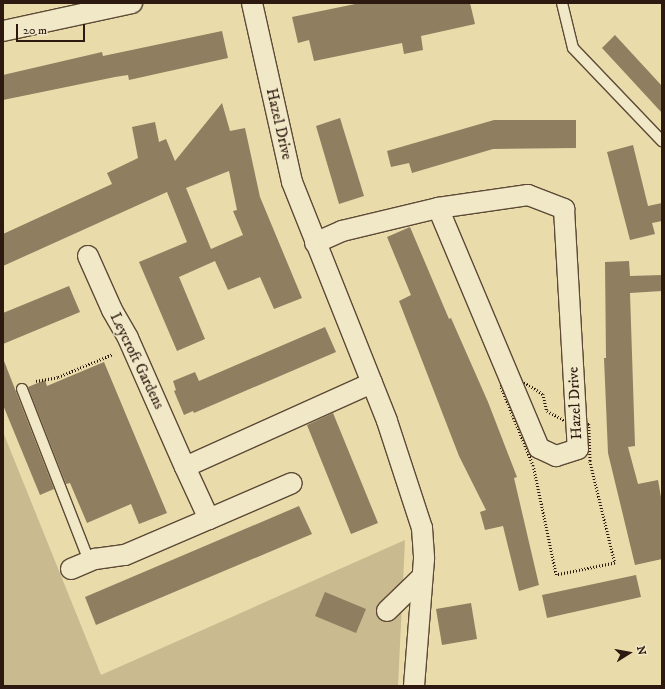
<!DOCTYPE html>
<html>
<head>
<meta charset="utf-8">
<style>
  body { margin:0 }
  #map { position:relative; width:665px; height:689px; overflow:hidden; background:#e9dbaa; font-family:"IM FELL DW Pica",serif }
  div>[style] { position:absolute }
  .green>* { inset:0; background:#c9ba90 }
  .building>* { inset:0; background:#8f7e60 }
  .path>* { height:2.5px; margin-top:-1.25px; transform-origin:0; background:repeating-linear-gradient(90deg,#2d190f 0 1px,transparent 0 3px) }
  .roads { filter:drop-shadow(1px 0 #5c4a36) drop-shadow(-1px 0 #5c4a36) drop-shadow(0 1px #5c4a36) drop-shadow(0 -1px #5c4a36) }
  .service>* { height:10px; margin:-5px; padding:0 5px; transform-origin:5px; border-radius:5px; background:#f1e8c8 }
  .minor>* { height:20px; margin:-10px; padding:0 10px; transform-origin:10px; border-radius:10px; background:#f1e8c8 }
  span { translate:-50% -50%; white-space:nowrap; text-align:center; line-height:1.15; -webkit-text-stroke:3px #f1e8c8; paint-order:stroke }
  .street-label { font-size:15px; color:#2d190f }
  .frame { position:absolute; inset:0; border:4px solid #2d190f; pointer-events:none }
  .north { position:absolute; left:609px; top:633px; width:40px; height:40px; -webkit-text-stroke:3px #f1e8c8; paint-order:stroke; rotate:79deg; font-size:11px; font-weight:700; line-height:16px; text-align:center; color:#2d190f }
  .north::after { content:''; display:block; margin:auto; width:14px; height:18px; background:#2d190f; clip-path:polygon(50% 0,100% 100%,50% 72%,0 100%) }
  .scale { position:absolute; left:16px; top:24px; width:69px; height:18px; box-sizing:border-box; border:2px solid #2d190f; border-top:0; padding-left:5px; font-size:12px; line-height:14px; white-space:nowrap; color:#2d190f; -webkit-text-stroke:3px #f1e8c8; paint-order:stroke }
</style>
</head>
<body>
<div id="map">
  <div class="green">
    <i style="clip-path:polygon(3px 432px,101px 675px,405px 540px,398px 686px,3px 686px)"></i>
  </div>
  <div class="building">
    <i style="clip-path:polygon(360px 3px,470px 3px,475px 24px,421px 36px,423px 50px,404px 54px,402px 43px,314px 61px,309px 40px,298px 43px,292px 17px)"></i>
    <i style="clip-path:polygon(222px 31px,228px 58px,129px 80px,128px 75px,115px 77px,3px 100px,3px 75px,102px 52px,103px 56px)"></i>
    <i style="clip-path:polygon(615px 35px,662px 86px,662px 113px,602px 48px)"></i>
    <i style="clip-path:polygon(evenodd,222px 103px,230px 131px,245px 128px,260px 197px,302px 298px,274px 309px,260px 277px,228px 290px,215px 261px,179px 277px,205px 339px,177px 351px,139px 262px,187px 242px,167px 192px,3px 266px,3px 234px,112px 184px,107px 173px,138px 158px,132px 127px,155px 122px,159px 142px,166px 139px,175px 161px,222px 103px,229px 171px,237px 210px,233px 211px,243px 235px,211px 249px,186px 188px,229px 171px)"></i>
    <i style="clip-path:polygon(340px 118px,364px 196px,339px 204px,316px 126px)"></i>
    <i style="clip-path:polygon(494px 120px,576px 120px,576px 148px,493px 149px,412px 173px,409px 163px,391px 167px,387px 151px)"></i>
    <i style="clip-path:polygon(633px 145px,648px 206px,662px 203px,662px 221px,652px 223px,655px 234px,630px 240px,607px 152px)"></i>
    <i style="clip-path:polygon(410px 227px,449px 319px,451px 318px,488px 402px,517px 477px,514px 478px,539px 585px,519px 591px,503px 526px,485px 530px,480px 512px,486px 510px,459px 456px,399px 301px,411px 295px,387px 237px)"></i>
    <i style="clip-path:polygon(629px 261px,630px 276px,662px 275px,662px 291px,630px 293px,635px 446px,628px 447px,638px 484px,658px 480px,662px 503px,662px 559px,635px 565px,608px 453px,604px 358px,606px 358px,605px 262px)"></i>
    <i style="clip-path:polygon(69px 286px,80px 312px,3px 344px,3px 313px)"></i>
    <i style="clip-path:polygon(325px 327px,336px 352px,194px 413px,193px 411px,184px 415px,174px 391px,176px 390px,173px 381px,195px 372px,199px 381px)"></i>
    <i style="clip-path:polygon(4px 361px,54px 489px,40px 495px,3px 405px)"></i>
    <i style="clip-path:polygon(104px 362px,167px 513px,139px 524px,131px 504px,87px 523px,70px 483px,66px 484px,28px 387px,45px 380px,47px 386px)"></i>
    <i style="clip-path:polygon(333px 413px,378px 523px,351px 534px,307px 425px)"></i>
    <i style="clip-path:polygon(299px 506px,312px 534px,96px 625px,85px 597px)"></i>
    <i style="clip-path:polygon(636px 575px,641px 597px,547px 618px,542px 595px)"></i>
    <i style="clip-path:polygon(325px 592px,366px 609px,356px 633px,315px 616px)"></i>
    <i style="clip-path:polygon(471px 603px,477px 639px,442px 645px,436px 609px)"></i>
  </div>
  <div class="path">
    <i style="left:519px;top:379px;width:28px;rotate:32deg"></i>
    <i style="left:543px;top:394px;width:17px;rotate:77deg"></i>
    <i style="left:547px;top:411px;width:26px;rotate:28deg"></i>
    <i style="left:570px;top:423px;width:19px;rotate:3deg"></i>
    <i style="left:589px;top:424px;width:37px;rotate:88deg"></i>
    <i style="left:590px;top:461px;width:105px;rotate:76.2deg"></i>
    <i style="left:615px;top:563px;width:60px;rotate:168.5deg"></i>
    <i style="left:556px;top:575px;width:111px;rotate:-101.9deg"></i>
    <i style="left:533px;top:466px;width:87px;rotate:-112.2deg"></i>
    <i style="left:500px;top:385px;width:20px;rotate:-18deg"></i>
    <i style="left:36px;top:381px;width:22px;rotate:-10deg"></i>
    <i style="left:58px;top:377px;width:60px;rotate:-22.7deg"></i>
  </div>
  <div class="roads">
    <div class="service">
      <i style="left:562px;top:3px;width:46px;rotate:76.3deg"></i>
      <i style="left:573px;top:48px;width:129px;rotate:46.3deg"></i>
      <i style="left:22px;top:389px;width:185px;rotate:68.7deg"></i>
    </div>
    <div class="minor">
      <i style="left:252px;top:3px;width:183px;rotate:77.4deg"></i>
      <i style="left:292px;top:182px;width:257px;rotate:68.3deg"></i>
      <i style="left:387px;top:421px;width:113px;rotate:71.9deg"></i>
      <i style="left:422px;top:528px;width:31px;rotate:86deg"></i>
      <i style="left:424px;top:559px;width:127px;rotate:94.5deg"></i>
      <i style="left:3px;top:31px;width:132px;rotate:-12.2deg"></i>
      <i style="left:315px;top:243px;width:30px;rotate:-24deg"></i>
      <i style="left:342px;top:231px;width:99px;rotate:-13.5deg"></i>
      <i style="left:438px;top:208px;width:91px;rotate:-8.2deg"></i>
      <i style="left:528px;top:195px;width:39px;rotate:21deg"></i>
      <i style="left:564px;top:209px;width:240px;rotate:86.7deg"></i>
      <i style="left:578px;top:449px;width:23px;rotate:162deg"></i>
      <i style="left:556px;top:456px;width:19px;rotate:-155deg"></i>
      <i style="left:539px;top:448px;width:260px;rotate:-112.8deg"></i>
      <i style="left:88px;top:256px;width:59px;rotate:66deg"></i>
      <i style="left:112px;top:310px;width:32px;rotate:60deg"></i>
      <i style="left:128px;top:338px;width:141px;rotate:66.2deg"></i>
      <i style="left:185px;top:467px;width:205px;rotate:-24.2deg"></i>
      <i style="left:209px;top:519px;width:90px;rotate:-23.4deg"></i>
      <i style="left:71px;top:569px;width:26px;rotate:-23deg"></i>
      <i style="left:95px;top:559px;width:30px;rotate:-8deg"></i>
      <i style="left:125px;top:555px;width:91px;rotate:-23.2deg"></i>
      <i style="left:209px;top:519px;width:57px;rotate:-114.8deg"></i>
      <i style="left:387px;top:611px;width:49px;rotate:-44.2deg"></i>
    </div>
  </div>
  <div class="street-label">
    <span style="left:279px;top:124px;rotate:77deg">Hazel Drive</span>
    <span style="left:137px;top:361px;rotate:64deg">Leycroft Gardens</span>
    <span style="left:575px;top:403px;rotate:-93deg">Hazel Drive</span>
  </div>
  <div class="frame"></div>
  <div class="north">N</div>
  <div class="scale">20 m</div>
</div>
</body>
</html>
